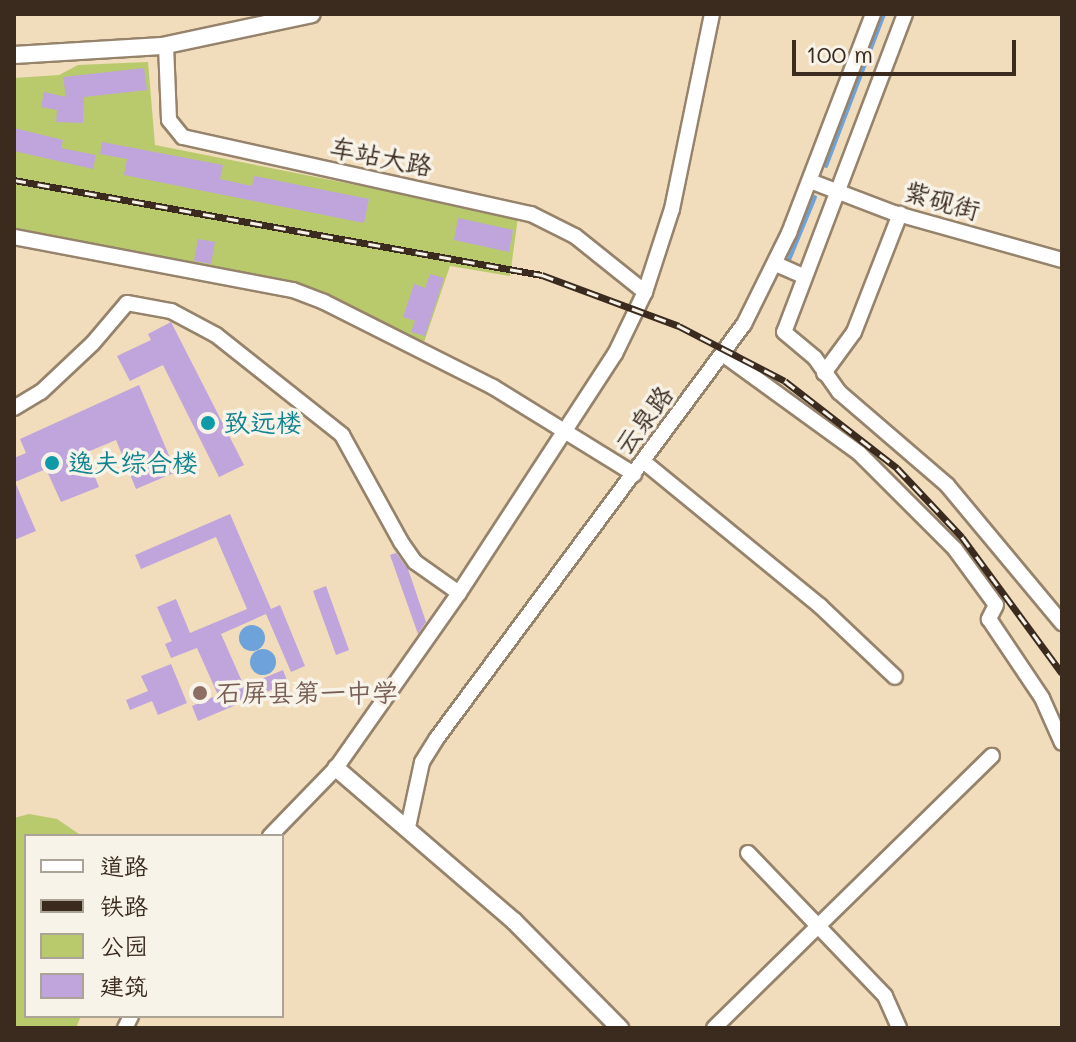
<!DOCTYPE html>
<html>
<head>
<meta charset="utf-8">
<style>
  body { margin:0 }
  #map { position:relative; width:1076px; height:1042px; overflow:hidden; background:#f1dcbb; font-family:Mali,"LXGW WenKai TC",sans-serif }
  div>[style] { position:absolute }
  .green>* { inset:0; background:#b9ca6d }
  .water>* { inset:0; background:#6da2da }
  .round { border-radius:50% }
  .stream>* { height:4px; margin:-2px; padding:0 2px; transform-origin:2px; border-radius:2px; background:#6da2da }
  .building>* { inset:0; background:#bfa5db }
  .roads { filter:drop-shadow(2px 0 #96836c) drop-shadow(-2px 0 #96836c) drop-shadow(0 2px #96836c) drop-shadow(0 -2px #96836c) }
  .minor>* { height:14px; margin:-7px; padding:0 7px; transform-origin:7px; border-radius:7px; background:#fff }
  .tertiary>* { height:16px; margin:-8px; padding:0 8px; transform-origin:8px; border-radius:8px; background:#fff }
  .rail>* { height:7px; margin-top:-3.5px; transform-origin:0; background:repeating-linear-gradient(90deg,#f7f3e8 0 12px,#3b2a1e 0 24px); box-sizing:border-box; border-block:2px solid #3b2a1e }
  .dots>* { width:22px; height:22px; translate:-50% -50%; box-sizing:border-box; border:4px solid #f7f3e8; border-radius:50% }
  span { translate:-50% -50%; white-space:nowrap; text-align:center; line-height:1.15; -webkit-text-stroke:7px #f7f3e8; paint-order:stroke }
  .street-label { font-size:26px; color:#3b2a1e }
  .culture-label { font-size:26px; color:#0d838f }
  .left { translate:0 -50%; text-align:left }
  .education-label { font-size:26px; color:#785e54 }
  .frame { position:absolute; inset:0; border:16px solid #3b2a1e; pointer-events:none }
  .legend { position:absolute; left:24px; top:834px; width:260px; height:184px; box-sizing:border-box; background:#f7f3e8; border:2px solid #aca397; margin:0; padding:10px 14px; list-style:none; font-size:24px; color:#3b2a1e }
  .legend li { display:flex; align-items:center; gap:16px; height:40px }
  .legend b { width:40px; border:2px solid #aca397 }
  .scale { position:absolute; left:792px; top:40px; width:224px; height:36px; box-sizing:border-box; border:4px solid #3b2a1e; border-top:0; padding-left:10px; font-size:24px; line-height:28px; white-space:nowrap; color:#3b2a1e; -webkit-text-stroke:6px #f7f3e8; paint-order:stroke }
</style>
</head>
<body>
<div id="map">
  <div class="green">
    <i style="clip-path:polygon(148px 62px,155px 145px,518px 217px,510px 276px,450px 266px,419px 357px,289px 284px,14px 229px,14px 78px,59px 75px,78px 65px)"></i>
    <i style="clip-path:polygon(29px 814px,57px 819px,82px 836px,26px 836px,26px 1016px,81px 1016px,76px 1028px,14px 1028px,14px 818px)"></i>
  </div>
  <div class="water">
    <i class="round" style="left:239px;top:625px;width:26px;height:26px"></i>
    <i class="round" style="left:250px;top:649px;width:26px;height:26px"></i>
  </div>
  <div class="stream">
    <i style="left:826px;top:166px;width:163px;rotate:-69.1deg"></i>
    <i style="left:789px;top:260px;width:68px;rotate:-67.6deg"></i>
  </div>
  <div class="building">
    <i style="clip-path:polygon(144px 68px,147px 90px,84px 97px,83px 123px,56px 122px,57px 110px,41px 107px,44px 92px,66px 97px,63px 77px)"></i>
    <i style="clip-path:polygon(14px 128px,63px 140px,61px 148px,96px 155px,93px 169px,14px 151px)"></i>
    <i style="clip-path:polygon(102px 142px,223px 165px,220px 179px,252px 186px,254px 176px,369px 199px,364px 223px,124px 175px,127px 159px,100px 154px)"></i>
    <i style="clip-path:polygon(458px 218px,513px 230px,509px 252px,454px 240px)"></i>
    <i style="clip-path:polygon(198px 239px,215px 242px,211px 264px,194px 261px)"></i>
    <i style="clip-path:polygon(430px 274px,444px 278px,425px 336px,411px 332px,415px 321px,403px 317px,414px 284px,425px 288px)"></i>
    <i style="clip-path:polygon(171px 322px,244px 465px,219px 477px,163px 365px,130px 381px,117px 356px,151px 340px,148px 334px)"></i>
    <i style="clip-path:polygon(139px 385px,176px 472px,136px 489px,116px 440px,85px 453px,99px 487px,61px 502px,46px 469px,15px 482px,36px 531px,14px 540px,14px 458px,26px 453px,20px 439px)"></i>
    <i style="clip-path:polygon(230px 514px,271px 609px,280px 605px,305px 666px,291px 672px,266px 614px,221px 634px,244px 686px,283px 670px,288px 683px,198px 721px,192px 706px,218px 695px,197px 648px,171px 658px,165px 644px,172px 641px,157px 607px,176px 599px,190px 633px,247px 609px,216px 537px,141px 569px,135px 555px)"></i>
    <i style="clip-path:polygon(396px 553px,408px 569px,426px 622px,418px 634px,390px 555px)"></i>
    <i style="clip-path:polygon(326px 586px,349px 650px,336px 655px,313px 591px)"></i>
    <i style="clip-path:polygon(171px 664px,187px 703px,158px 715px,152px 701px,130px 710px,126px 700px,148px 691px,141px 676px)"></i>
  </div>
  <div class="roads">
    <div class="minor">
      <i style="left:905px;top:14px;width:340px;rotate:110.8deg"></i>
      <i style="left:784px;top:332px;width:40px;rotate:40deg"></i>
      <i style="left:815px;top:358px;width:42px;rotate:54.8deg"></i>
      <i style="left:839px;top:392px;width:143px;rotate:40.7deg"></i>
      <i style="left:947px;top:485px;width:180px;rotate:50.2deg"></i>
      <i style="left:166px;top:45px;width:75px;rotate:87.7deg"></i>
      <i style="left:169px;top:120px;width:22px;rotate:51deg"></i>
      <i style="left:183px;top:137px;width:356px;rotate:12.5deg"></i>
      <i style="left:531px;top:214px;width:49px;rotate:26.6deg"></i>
      <i style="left:575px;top:236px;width:90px;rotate:38.7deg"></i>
      <i style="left:810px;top:181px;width:90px;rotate:20.9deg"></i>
      <i style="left:894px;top:213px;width:174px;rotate:15.6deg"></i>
      <i style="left:14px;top:237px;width:284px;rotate:10.8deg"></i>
      <i style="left:293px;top:290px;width:33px;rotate:21deg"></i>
      <i style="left:324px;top:302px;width:189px;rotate:26.7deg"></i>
      <i style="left:493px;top:387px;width:166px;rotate:31.7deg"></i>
      <i style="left:776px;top:264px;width:30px;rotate:24deg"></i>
      <i style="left:724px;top:355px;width:167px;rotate:36deg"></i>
      <i style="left:859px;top:453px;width:136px;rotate:45deg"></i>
      <i style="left:955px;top:549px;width:69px;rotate:53.8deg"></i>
      <i style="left:996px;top:605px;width:16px;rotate:117deg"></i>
      <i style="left:989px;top:619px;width:95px;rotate:56.1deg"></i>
      <i style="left:1042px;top:698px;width:49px;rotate:66deg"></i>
      <i style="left:824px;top:373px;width:51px;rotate:-53.8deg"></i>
      <i style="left:854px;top:332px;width:127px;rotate:-68.7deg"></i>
      <i style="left:14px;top:408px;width:31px;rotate:-31deg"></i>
      <i style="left:41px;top:392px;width:71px;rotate:-43.3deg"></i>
      <i style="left:93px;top:343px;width:52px;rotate:-49.6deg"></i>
      <i style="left:127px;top:303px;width:45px;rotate:10.3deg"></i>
      <i style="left:171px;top:311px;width:51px;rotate:28.1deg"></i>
      <i style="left:216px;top:335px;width:161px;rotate:38.4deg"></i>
      <i style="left:342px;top:435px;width:122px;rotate:61.1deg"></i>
      <i style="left:401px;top:542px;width:24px;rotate:55deg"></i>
      <i style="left:415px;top:562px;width:54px;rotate:35.2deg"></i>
      <i style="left:643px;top:461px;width:229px;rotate:39.3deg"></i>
      <i style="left:820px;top:606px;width:103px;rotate:43.4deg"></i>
      <i style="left:408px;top:827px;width:66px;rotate:-77.8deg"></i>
      <i style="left:422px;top:762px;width:28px;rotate:-58deg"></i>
      <i style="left:437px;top:738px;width:515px;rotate:-53.44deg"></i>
      <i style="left:744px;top:324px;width:102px;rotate:-63.7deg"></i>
      <i style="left:789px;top:233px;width:235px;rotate:-69deg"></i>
      <i style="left:270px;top:836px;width:95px;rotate:-45.9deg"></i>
      <i style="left:336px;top:768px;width:214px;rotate:-54.9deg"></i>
      <i style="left:459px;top:593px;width:285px;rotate:-56.9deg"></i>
      <i style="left:615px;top:354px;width:69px;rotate:-64.2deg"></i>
      <i style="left:645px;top:292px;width:87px;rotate:-72deg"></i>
      <i style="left:672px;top:209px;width:199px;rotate:-78.4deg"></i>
      <i style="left:748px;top:853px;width:198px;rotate:46.2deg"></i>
      <i style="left:885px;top:996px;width:35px;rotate:66deg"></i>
      <i style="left:125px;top:1028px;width:13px;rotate:-63deg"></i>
      <i style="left:714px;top:1028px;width:389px;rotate:-44.4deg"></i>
    </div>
    <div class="tertiary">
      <i style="left:14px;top:55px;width:148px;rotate:-3.5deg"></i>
      <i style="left:162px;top:46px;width:153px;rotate:-12deg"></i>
      <i style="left:336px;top:768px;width:235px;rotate:40.7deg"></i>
      <i style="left:514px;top:921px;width:151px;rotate:45.3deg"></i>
    </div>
  </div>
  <div class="rail">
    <i style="left:14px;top:180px;width:536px;rotate:10.2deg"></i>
    <i style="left:542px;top:275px;width:146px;rotate:20.4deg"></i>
    <i style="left:679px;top:326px;width:119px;rotate:27.4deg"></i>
    <i style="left:785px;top:381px;width:142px;rotate:37.8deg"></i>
    <i style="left:897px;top:468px;width:95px;rotate:46.7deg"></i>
    <i style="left:962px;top:537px;width:169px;rotate:53.7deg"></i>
  </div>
  <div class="dots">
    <i style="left:208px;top:423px;background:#0f9aa8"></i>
    <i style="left:52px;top:463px;background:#0f9aa8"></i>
    <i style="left:200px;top:693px;background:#8d6e63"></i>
  </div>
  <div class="street-label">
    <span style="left:381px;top:157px;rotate:11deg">车站大路</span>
    <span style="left:942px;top:201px;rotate:16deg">紫砚街</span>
    <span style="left:644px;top:420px;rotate:-53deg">云泉路</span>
  </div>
  <div class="culture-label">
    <span class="left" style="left:224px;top:423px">致远楼</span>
    <span class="left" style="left:68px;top:463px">逸夫综合楼</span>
  </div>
  <div class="education-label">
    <span class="left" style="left:216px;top:693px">石屏县第一中学</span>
  </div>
  <div class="frame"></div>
  <ul class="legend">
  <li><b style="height:10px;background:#fff"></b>道路</li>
  <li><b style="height:10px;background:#3b2a1e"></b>铁路</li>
  <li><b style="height:22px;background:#b9ca6d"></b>公园</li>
  <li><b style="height:22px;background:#bfa5db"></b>建筑</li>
  </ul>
  <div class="scale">100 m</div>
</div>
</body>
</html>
